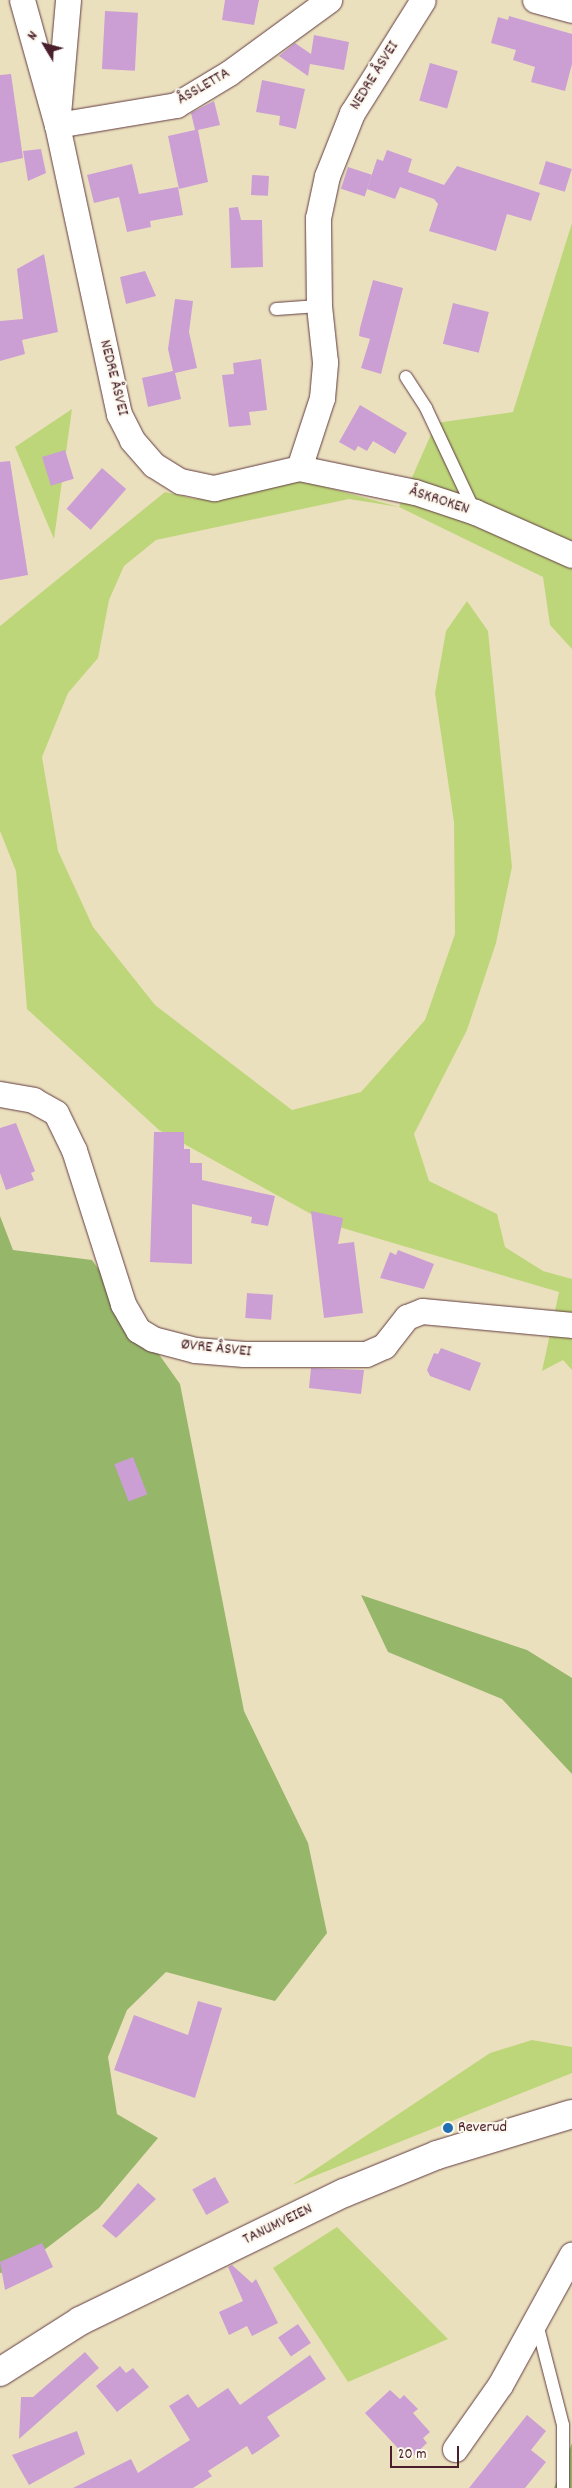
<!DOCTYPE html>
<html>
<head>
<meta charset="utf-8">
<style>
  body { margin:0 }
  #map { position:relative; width:572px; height:2488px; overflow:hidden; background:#ebe0be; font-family:Dekko,sans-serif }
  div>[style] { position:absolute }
  .green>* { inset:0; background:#bed67a }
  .forest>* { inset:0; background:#96b76a }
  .building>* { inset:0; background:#cb9fd4; transform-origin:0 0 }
  .roads { filter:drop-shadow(0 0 1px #623c41) drop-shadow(0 0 1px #623c41) }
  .service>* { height:12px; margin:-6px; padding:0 6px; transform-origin:6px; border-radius:6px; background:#fff }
  .minor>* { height:25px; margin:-12.5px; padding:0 12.5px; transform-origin:12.5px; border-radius:12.5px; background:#fff }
  .secondary>* { height:28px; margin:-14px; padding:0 14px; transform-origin:14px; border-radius:14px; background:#fff }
  .dots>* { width:14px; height:14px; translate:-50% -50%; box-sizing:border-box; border:2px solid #fbf7ec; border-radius:50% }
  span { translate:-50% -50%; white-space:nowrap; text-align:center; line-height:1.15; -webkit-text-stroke:4px #fbf7ec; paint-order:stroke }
  .street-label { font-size:16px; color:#4a1f2b }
  .poi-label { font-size:16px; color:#4a1f2b }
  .left { translate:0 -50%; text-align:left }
  .north { position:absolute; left:20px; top:20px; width:50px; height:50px; -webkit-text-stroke:4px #fbf7ec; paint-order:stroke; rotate:307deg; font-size:14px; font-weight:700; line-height:20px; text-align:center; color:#4a1f2b }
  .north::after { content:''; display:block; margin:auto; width:18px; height:22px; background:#4a1f2b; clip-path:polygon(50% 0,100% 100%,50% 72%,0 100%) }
  .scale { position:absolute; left:390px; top:2446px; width:69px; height:22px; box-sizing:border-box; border:2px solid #4a1f2b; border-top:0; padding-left:6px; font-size:15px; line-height:18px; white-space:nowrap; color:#4a1f2b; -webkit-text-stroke:4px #fbf7ec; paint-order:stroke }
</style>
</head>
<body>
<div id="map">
  <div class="green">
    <div style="clip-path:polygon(572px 223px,572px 649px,550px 625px,543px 577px,399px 507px,349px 499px,156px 540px,124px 566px,109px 600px,98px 658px,68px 693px,42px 757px,58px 851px,93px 927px,155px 1005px,292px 1110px,361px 1092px,425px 1020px,455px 934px,454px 822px,435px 693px,446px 631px,467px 601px,488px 631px,512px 867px,496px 943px,467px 1030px,414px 1134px,429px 1181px,497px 1214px,505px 1247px,543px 1271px,572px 1279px,572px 1370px,563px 1360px,542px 1371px,559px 1292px,329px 1224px,159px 1130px,27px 1009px,16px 871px,0 831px,0 626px,165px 492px,195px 499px,303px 481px,399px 507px,436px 423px,513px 412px)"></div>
    <div style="clip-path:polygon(72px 409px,54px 539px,15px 447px)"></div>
    <div style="clip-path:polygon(532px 2040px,572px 2047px,572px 2073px,292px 2185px,490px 2053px)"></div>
    <div style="clip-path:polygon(337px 2227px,448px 2339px,348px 2382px,273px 2268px)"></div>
  </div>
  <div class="forest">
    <div style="clip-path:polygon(0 1216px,13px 1250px,92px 1260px,180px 1384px,244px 1711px,308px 1843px,327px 1933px,275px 2001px,166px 1972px,127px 2010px,108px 2057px,117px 2114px,158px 2138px,99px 2208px,18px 2270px,0 2273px)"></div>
    <div style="clip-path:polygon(361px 1595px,527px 1650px,572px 1678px,572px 1774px,502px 1699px,388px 1652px)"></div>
    <div style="clip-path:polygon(572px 2443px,572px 2488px,554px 2488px)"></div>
  </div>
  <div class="building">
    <div style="clip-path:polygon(225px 0,259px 0,254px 25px,222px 20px)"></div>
    <div style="left:105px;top:11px;width:33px;height:58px;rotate:3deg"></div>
    <div style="clip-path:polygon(509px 16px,572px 34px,572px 64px,565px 91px,531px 82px,535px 67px,513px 60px,516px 50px,491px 43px,498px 17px,508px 20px)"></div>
    <div style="clip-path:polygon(314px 35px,349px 42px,344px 70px,310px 64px,308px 76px,279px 56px,295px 43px,311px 54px)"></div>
    <div style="left:430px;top:63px;width:29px;height:39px;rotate:16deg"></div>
    <div style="clip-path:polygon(11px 74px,23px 158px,0 163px,0 75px)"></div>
    <div style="clip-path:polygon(262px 80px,305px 89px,296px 129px,279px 125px,280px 116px,256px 112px)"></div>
    <div style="clip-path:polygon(214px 101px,220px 125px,198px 130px,208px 182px,179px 189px,168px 136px,195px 130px,191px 113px)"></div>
    <div style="clip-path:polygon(41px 149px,46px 173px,28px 181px,23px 151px)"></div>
    <div style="clip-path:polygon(387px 150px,412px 159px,408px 172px,444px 185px,457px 166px,540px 193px,531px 221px,507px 214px,496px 251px,429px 231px,438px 204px,434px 199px,400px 187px,395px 199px,367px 189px,377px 159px,383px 161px)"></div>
    <div style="left:546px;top:161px;width:27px;height:24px;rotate:17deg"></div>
    <div style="clip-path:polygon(132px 164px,139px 194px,178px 187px,183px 215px,150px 221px,151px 227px,127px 232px,119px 197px,94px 203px,87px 175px)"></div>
    <div style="left:348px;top:167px;width:25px;height:23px;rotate:18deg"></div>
    <div style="left:252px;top:175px;width:17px;height:20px;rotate:3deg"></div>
    <div style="clip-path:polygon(238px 207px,241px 220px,262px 220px,263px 267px,231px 268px,229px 208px)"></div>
    <div style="clip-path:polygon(44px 254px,58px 332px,22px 340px,25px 354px,0 361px,0 321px,23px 319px,17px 269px)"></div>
    <div style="clip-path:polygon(145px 271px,156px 296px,126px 304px,120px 277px)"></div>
    <div style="clip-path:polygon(373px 280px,403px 288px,381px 374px,361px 368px,370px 339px,359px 336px,360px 328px)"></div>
    <div style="clip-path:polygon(175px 299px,193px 301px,189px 332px,197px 368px,175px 373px,181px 399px,148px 407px,142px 378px,173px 371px,168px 349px)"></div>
    <div style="left:453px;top:303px;width:37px;height:42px;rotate:14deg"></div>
    <div style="clip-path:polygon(261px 359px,267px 410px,249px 412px,251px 425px,229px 427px,222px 375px,234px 374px,233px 363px)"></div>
    <div style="clip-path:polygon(360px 405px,407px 433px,395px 454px,373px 441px,367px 451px,358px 446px,355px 451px,339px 442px)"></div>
    <div style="left:65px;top:450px;width:30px;height:24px;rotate:73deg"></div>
    <div style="clip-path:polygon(10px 461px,28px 575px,0 580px,0 462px)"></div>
    <div style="left:102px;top:468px;width:32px;height:54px;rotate:41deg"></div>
    <div style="clip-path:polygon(16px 1123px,35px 1171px,31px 1173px,34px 1180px,6px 1190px,0 1173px,0 1128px)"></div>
    <div style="clip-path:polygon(154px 1132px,184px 1132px,184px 1149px,190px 1149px,190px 1163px,202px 1163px,202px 1180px,275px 1196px,268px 1226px,251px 1223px,252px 1217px,192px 1204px,192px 1264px,150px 1262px)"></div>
    <div style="clip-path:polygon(311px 1211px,343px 1218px,338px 1244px,354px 1242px,363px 1313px,324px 1318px)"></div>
    <div style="clip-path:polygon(398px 1250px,434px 1264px,424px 1289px,380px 1278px,390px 1252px,396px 1255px)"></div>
    <div style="left:247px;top:1293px;width:26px;height:25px;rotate:4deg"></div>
    <div style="clip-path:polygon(441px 1348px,481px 1363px,470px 1391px,430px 1376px,427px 1370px,434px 1353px,438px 1354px)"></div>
    <div style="clip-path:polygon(311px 1368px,364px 1370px,361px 1394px,309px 1388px)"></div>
    <div style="left:133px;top:1457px;width:40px;height:20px;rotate:69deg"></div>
    <div style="clip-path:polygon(198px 2001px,222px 2008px,195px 2098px,114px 2070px,134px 2015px,188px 2035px)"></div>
    <div style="left:215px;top:2177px;width:29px;height:26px;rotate:61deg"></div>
    <div style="clip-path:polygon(138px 2183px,156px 2199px,116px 2238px,102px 2226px)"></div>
    <div style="clip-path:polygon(42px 2243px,53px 2267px,5px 2290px,0 2262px)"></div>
    <div style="clip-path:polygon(232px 2265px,252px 2283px,256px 2279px,278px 2323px,252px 2336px,247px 2326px,229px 2335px,219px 2312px,243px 2301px,228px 2267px)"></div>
    <div style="left:298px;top:2324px;width:23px;height:24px;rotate:56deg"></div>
    <div style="clip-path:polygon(85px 2352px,99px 2368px,19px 2439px,21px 2397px,33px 2397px)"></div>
    <div style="clip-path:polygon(310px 2355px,326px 2379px,267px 2417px,280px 2436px,252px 2455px,247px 2446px,208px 2471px,212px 2476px,193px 2488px,73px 2488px,131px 2459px,138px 2473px,190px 2440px,169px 2406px,188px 2394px,198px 2408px,228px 2388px,240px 2405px)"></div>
    <div style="clip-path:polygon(120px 2366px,126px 2373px,133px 2368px,149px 2387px,117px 2412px,96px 2386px)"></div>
    <div style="clip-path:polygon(390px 2390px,400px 2399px,404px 2395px,418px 2409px,413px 2413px,430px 2432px,423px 2438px,427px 2443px,409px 2460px,365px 2413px)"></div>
    <div style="clip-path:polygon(527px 2415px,546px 2431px,531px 2450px,546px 2462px,525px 2488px,469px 2488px)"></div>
    <div style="clip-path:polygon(77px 2431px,85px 2454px,29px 2485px,12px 2455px)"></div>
  </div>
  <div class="roads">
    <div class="service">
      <div style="left:276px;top:309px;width:43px;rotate:-4deg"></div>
      <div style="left:406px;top:377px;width:37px;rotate:57deg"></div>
      <div style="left:426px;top:408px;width:115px;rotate:64.8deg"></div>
      <div style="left:536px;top:2320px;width:108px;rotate:75.6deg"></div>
      <div style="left:563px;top:2425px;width:63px;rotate:90deg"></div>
    </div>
    <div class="minor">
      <div style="left:22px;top:0;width:130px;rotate:74.4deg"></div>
      <div style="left:57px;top:125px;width:296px;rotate:77.9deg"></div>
      <div style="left:119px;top:414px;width:29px;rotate:63deg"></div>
      <div style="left:132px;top:440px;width:33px;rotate:49deg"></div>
      <div style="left:154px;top:465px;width:31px;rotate:32deg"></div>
      <div style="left:180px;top:481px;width:35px;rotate:12deg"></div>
      <div style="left:214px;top:488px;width:87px;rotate:-13.2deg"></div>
      <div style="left:299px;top:468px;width:74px;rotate:-71.8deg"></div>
      <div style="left:322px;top:398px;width:36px;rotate:-85deg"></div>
      <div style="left:325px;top:362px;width:56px;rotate:-96.1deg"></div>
      <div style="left:319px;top:306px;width:88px;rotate:-90.7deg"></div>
      <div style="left:318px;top:218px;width:43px;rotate:-77.9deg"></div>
      <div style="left:327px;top:176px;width:68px;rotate:-68.4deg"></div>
      <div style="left:352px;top:113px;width:133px;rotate:-57.9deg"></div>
      <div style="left:68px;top:0;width:125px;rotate:95deg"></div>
      <div style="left:57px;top:125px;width:121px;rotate:-9.5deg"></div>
      <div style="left:176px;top:105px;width:62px;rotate:-31.1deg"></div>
      <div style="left:229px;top:73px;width:124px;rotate:-36.1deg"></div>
      <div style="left:535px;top:0;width:38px;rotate:15deg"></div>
      <div style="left:299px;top:468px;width:118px;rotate:11.7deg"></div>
      <div style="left:415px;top:492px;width:63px;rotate:18.4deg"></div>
      <div style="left:475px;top:512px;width:106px;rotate:23.9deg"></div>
      <div style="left:0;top:1094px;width:34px;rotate:10deg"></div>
      <div style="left:33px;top:1100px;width:26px;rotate:29deg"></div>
      <div style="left:56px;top:1113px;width:41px;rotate:64.1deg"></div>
      <div style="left:74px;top:1150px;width:162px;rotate:72.3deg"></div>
      <div style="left:123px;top:1304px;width:30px;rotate:60deg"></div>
      <div style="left:138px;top:1330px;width:17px;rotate:31deg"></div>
      <div style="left:153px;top:1339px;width:43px;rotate:14.7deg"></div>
      <div style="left:195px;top:1350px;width:49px;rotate:4.7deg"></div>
      <div style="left:244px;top:1354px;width:122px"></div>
      <div style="left:366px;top:1354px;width:20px;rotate:-24deg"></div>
      <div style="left:384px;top:1346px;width:37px;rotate:-52deg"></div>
      <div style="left:407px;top:1317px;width:16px;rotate:-22deg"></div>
      <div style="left:422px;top:1311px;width:151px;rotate:5.3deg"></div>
      <div style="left:455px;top:2449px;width:78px;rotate:-54.9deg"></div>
      <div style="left:500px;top:2385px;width:149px;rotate:-61.2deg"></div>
    </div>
    <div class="secondary">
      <div style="left:0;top:2372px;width:95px;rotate:-32.5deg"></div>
      <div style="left:80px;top:2321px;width:293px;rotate:-25.9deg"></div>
      <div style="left:344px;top:2193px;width:100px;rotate:-22.2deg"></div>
      <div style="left:437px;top:2155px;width:141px;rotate:-16.9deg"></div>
    </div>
  </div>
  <div class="dots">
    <div style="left:448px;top:2128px;background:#1f6fb2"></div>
  </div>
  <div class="street-label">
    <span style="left:375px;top:76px;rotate:-58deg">NEDRE ÅSVEI</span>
    <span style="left:204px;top:87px;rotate:-30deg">ÅSSLETTA</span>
    <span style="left:113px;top:378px;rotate:76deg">NEDRE ÅSVEI</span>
    <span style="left:439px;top:501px;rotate:18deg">ÅSKROKEN</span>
    <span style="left:216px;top:1349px;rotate:6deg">ØVRE ÅSVEI</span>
    <span style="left:278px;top:2225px;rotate:-26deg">TANUMVEIEN</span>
  </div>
  <div class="poi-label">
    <span class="left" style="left:458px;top:2128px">Reverud</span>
  </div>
  <div class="north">N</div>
  <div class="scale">20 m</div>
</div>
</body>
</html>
